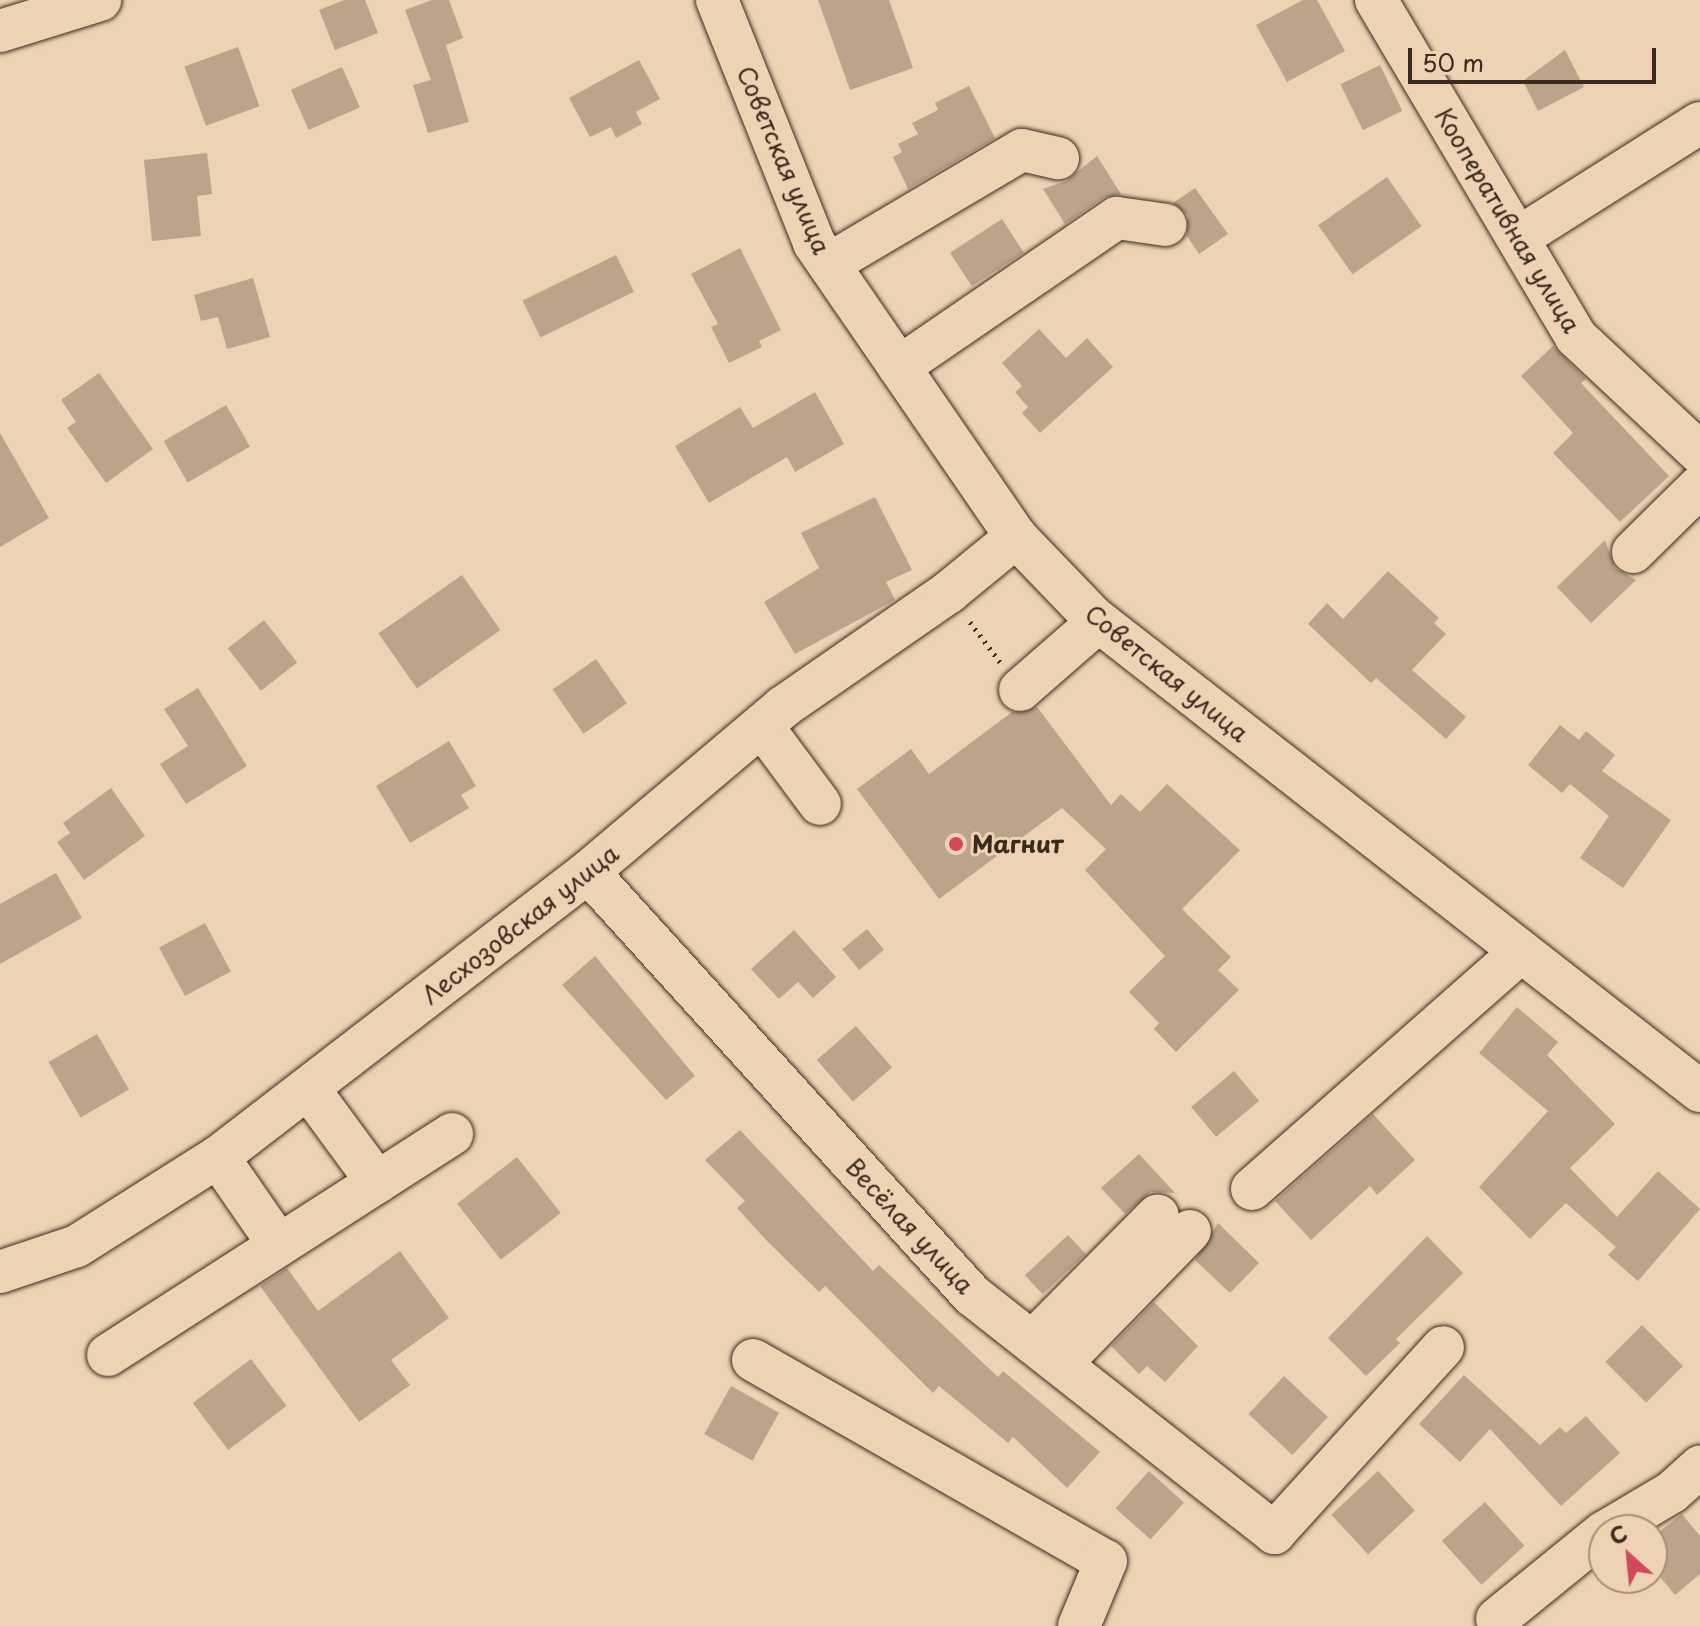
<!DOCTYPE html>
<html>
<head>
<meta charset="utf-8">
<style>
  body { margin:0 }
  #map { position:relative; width:1700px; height:1626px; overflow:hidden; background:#edd3b4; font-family:"Playpen Sans",sans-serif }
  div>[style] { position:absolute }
  .building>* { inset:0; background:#bba48a; transform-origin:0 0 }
  .path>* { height:5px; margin-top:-2.5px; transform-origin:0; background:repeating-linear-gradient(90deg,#3b2a1e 0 2px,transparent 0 8px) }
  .roads { filter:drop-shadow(0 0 2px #3b2a1e) drop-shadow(0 0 2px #3b2a1e) }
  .minor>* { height:42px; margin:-21px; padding:0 21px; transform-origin:21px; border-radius:21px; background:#edd3b4 }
  .dots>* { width:22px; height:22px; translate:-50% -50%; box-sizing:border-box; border:4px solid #edd3b4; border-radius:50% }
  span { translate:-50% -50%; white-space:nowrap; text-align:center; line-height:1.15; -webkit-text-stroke:6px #edd3b4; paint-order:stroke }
  .street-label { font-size:24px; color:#3b2a1e }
  .poi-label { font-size:24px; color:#3b2a1e; font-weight:700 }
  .left { translate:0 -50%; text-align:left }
  .north { position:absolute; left:1588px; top:1514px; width:80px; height:80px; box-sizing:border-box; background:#edd3b4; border:2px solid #a68f78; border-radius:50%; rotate:333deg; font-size:22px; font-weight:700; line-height:32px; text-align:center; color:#3b2a1e }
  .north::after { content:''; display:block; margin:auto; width:28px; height:36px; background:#d1495b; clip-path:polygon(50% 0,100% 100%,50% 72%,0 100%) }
  .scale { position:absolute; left:1408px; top:48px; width:248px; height:36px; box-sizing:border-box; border:4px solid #3b2a1e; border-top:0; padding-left:10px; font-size:24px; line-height:28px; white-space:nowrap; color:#3b2a1e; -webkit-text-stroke:6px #edd3b4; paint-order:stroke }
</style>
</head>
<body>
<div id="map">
  <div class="building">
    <div style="clip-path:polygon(344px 0,365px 0,378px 33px,335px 50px,319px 10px)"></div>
    <div style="clip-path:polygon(432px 0,449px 0,463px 38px,446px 45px,469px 122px,428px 133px,413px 85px,431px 80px,405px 10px)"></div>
    <div style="clip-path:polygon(818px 0,889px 0,913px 68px,850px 90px)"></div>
    <div style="clip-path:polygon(1303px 0,1317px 0,1345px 51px,1287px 82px,1256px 25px)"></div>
    <div style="left:238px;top:47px;width:63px;height:57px;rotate:70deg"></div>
    <div style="clip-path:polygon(1565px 50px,1584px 87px,1538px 111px,1523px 81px)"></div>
    <div style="clip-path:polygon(639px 60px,660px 99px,636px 112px,642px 124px,616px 138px,611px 127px,590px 137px,569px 98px)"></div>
    <div style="left:1380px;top:65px;width:51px;height:44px;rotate:64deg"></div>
    <div style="left:342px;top:67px;width:44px;height:56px;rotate:66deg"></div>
    <div style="clip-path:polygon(969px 86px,995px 138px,908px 189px,893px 157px,902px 152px,898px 144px,918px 134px,912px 123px,938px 110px,935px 103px)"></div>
    <div style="clip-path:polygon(207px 153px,212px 194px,197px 196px,201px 236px,152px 241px,144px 160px)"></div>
    <div style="clip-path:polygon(1097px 156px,1121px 194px,1103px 198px,1065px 224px,1043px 189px,1066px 181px)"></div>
    <div style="left:1387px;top:177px;width:60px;height:84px;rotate:55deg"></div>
    <div style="clip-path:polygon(1195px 188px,1228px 234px,1199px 254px,1187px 236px,1188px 215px,1173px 203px)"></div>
    <div style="left:1002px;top:219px;width:40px;height:62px;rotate:57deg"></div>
    <div style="clip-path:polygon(740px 248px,781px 330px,759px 341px,762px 347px,729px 363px,711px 327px,718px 324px,691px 274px)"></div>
    <div style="left:616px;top:255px;width:41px;height:104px;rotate:64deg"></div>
    <div style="clip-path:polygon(253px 278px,270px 337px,227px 349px,218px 317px,201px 321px,194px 295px)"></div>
    <div style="clip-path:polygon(1039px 329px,1066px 358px,1087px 338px,1113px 367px,1040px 433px,1022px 413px,1028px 407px,1015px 392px,1022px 386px,1002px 363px)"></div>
    <div style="clip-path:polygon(1553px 346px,1586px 379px,1581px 383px,1669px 476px,1620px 522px,1553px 453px,1573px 433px,1521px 376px)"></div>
    <div style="clip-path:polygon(99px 373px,153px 449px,106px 483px,67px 428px,76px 422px,61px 400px)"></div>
    <div style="clip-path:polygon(815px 392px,844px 444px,795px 472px,787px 457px,709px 503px,675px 446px,740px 407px,753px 428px)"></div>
    <div style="left:226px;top:405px;width:48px;height:72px;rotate:60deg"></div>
    <div style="clip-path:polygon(0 433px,49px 518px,0 547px)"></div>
    <div style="clip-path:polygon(875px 497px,912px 570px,886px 582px,895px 600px,795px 654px,764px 602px,819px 568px,801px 533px)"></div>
    <div style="clip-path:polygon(1605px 540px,1615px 568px,1636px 580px,1591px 623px,1557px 587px)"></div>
    <div style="clip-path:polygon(1388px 571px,1439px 618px,1434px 623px,1446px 634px,1412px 670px,1466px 717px,1446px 739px,1376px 678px,1371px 683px,1308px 624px,1327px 603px,1343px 619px)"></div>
    <div style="left:462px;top:575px;width:67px;height:102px;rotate:55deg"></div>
    <div style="left:264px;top:620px;width:54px;height:46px;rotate:52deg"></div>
    <div style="left:596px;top:659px;width:54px;height:53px;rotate:55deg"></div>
    <div style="clip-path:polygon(198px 688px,247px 766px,186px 804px,160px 764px,188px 746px,164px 709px)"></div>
    <div style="clip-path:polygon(1037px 707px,1111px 805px,1121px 794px,1140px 812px,1167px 784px,1240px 850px,1182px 909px,1231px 957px,1218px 970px,1239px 990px,1176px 1052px,1154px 1029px,1159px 1023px,1129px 992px,1165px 956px,1085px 870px,1106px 849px,1062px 808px,939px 899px,857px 789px,911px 749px,929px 774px,1012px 712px)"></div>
    <div style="clip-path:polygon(1560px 725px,1579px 740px,1586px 731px,1615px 755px,1602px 771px,1671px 820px,1623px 888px,1580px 858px,1609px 816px,1570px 784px,1562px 793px,1528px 765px)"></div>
    <div style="clip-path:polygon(449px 741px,476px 786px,461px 795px,469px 808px,410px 843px,376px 786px)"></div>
    <div style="clip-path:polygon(111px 788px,145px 836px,84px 880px,57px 842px,70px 833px,63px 823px)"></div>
    <div style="clip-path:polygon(56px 873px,82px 918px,0 964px,0 904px)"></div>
    <div style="left:205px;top:923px;width:55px;height:52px;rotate:62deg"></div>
    <div style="left:867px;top:929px;width:27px;height:32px;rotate:51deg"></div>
    <div style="clip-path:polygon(794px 930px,836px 977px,813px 998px,798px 982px,779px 999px,751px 969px)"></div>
    <div style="clip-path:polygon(595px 956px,695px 1076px,666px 1100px,562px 985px)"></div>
    <div style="clip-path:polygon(1517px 1007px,1558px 1042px,1547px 1055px,1615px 1124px,1570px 1168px,1617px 1217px,1658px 1171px,1700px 1209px,1638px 1281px,1608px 1255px,1616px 1247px,1566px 1203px,1530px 1239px,1479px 1187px,1548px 1111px,1479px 1053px)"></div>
    <div style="left:856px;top:1026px;width:55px;height:52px;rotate:49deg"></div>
    <div style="left:97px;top:1034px;width:64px;height:56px;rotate:60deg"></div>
    <div style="left:1234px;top:1071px;width:39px;height:56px;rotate:50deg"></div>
    <div style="clip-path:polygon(1373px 1114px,1415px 1160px,1377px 1195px,1370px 1186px,1311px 1240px,1275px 1201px)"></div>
    <div style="clip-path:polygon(740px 1130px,873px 1271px,879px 1265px,998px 1377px,1003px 1371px,1100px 1452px,1067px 1488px,1013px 1437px,1008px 1443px,939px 1386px,933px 1393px,825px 1286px,819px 1292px,767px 1241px,737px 1208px,745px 1201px,705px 1160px)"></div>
    <div style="clip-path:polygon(1139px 1154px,1175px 1193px,1151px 1192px,1125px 1214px,1101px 1188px)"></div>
    <div style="left:517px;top:1157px;width:71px;height:76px;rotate:52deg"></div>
    <div style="clip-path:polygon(1218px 1223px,1259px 1263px,1230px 1293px,1195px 1260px)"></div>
    <div style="left:1068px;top:1235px;width:26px;height:59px;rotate:47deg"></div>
    <div style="clip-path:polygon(1427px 1236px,1463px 1273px,1396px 1339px,1400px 1343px,1366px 1376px,1328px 1338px)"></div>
    <div style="clip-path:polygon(400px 1251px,449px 1318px,391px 1360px,410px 1385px,359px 1422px,260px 1286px,287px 1268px,318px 1311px)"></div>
    <div style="clip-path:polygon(1154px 1302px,1198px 1346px,1165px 1382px,1147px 1366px,1139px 1374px,1111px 1346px)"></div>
    <div style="left:1642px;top:1325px;width:58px;height:52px;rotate:45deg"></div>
    <div style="left:251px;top:1359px;width:59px;height:73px;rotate:53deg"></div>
    <div style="clip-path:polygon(1464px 1375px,1540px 1445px,1560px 1427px,1566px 1433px,1586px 1416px,1620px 1453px,1561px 1506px,1490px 1429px,1460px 1462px,1419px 1424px)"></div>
    <div style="left:1284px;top:1376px;width:60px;height:52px;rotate:43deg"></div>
    <div style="left:731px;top:1386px;width:55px;height:55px;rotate:29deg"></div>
    <div style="left:1149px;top:1471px;width:47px;height:50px;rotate:42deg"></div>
    <div style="left:1378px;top:1471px;width:54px;height:64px;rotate:47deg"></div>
    <div style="left:1485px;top:1502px;width:59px;height:58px;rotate:48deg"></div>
    <div style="clip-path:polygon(1682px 1514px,1700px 1536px,1700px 1574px,1675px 1595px,1652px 1567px,1652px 1537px)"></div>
  </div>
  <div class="path">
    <div style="left:970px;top:622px;width:50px;rotate:53.1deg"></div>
  </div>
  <div class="roads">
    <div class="minor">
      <div style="left:717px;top:0;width:262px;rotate:68.2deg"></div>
      <div style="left:814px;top:243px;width:357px;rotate:55.5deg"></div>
      <div style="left:1016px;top:537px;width:111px;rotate:46.1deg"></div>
      <div style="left:1093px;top:617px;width:770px;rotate:37.99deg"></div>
      <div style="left:1376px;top:0;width:392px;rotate:59.3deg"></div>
      <div style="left:1576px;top:337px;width:170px;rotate:43.1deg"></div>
      <div style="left:0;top:31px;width:105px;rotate:-17.2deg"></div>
      <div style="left:1518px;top:238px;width:215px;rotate:-32.3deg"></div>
      <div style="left:829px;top:264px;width:224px;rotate:-30.6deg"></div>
      <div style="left:1022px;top:150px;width:37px;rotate:13deg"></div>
      <div style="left:899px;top:367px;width:264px;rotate:-34.4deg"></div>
      <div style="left:1117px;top:218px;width:49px;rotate:8.1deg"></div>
      <div style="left:1633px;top:552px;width:94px;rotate:-44.6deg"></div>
      <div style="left:1020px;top:690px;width:103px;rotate:-41.1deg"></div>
      <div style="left:762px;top:726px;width:97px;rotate:53.4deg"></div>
      <div style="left:588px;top:872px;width:571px;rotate:47.77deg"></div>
      <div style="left:972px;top:1295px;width:385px;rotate:38.2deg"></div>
      <div style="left:1274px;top:1533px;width:251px;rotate:-47.7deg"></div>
      <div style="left:308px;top:1088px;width:117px;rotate:53.7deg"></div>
      <div style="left:218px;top:1157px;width:107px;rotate:55.3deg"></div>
      <div style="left:1252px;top:1189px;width:359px;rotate:-41.4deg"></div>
      <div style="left:0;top:1272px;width:81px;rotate:-18.7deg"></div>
      <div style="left:77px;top:1246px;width:167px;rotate:-32.3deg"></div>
      <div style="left:218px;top:1157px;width:467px;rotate:-37.6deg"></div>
      <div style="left:588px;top:872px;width:255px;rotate:-40.2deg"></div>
      <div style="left:783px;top:707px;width:202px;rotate:-34.7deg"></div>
      <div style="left:949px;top:592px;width:87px;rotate:-39.4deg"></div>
      <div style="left:1033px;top:1341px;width:177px;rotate:-45.2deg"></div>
      <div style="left:108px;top:1355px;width:409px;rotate:-32.7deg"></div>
      <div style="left:753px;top:1360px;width:406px;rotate:29.7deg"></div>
      <div style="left:1106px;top:1561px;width:70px;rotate:112.6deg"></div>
      <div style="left:1062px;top:1362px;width:183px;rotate:-45.7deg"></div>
      <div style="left:1608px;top:1530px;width:74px;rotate:-30.7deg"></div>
      <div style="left:1672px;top:1492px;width:38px;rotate:-42deg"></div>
      <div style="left:1497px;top:1619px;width:138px;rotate:-39.1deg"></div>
    </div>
  </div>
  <div class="dots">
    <div style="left:956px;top:844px;background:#d1495b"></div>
  </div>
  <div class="street-label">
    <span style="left:784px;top:160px;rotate:67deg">Советская улица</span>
    <span style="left:1508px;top:220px;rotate:59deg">Кооперативная улица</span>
    <span style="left:1167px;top:673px;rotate:39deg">Советская улица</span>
    <span style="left:520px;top:924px;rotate:-38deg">Лесхозовская улица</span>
    <span style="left:910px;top:1226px;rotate:47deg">Весёлая улица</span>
  </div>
  <div class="poi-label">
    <span class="left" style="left:972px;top:844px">Магнит</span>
  </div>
  <div class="north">С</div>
  <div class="scale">50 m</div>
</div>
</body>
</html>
